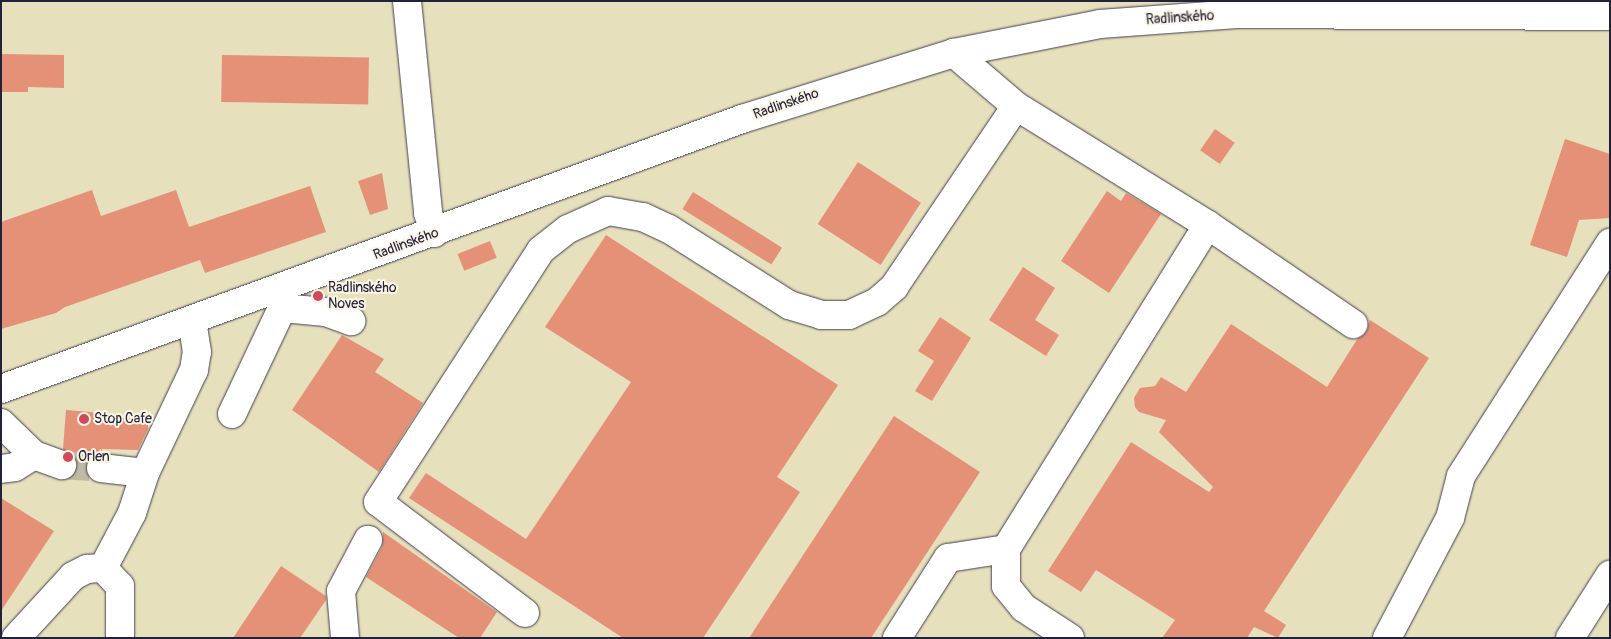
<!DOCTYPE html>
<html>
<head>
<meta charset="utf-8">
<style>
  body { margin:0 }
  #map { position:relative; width:1611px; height:639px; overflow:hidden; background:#e7e0bc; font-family:Pangolin,sans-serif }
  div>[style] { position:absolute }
  .building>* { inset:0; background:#e59177; transform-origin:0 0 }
  .minor-tunnel>* { height:28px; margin-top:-14px; transform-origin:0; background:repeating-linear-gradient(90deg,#c0baa2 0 28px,transparent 0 42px) }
  .roads { filter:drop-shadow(0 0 1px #403e4e) drop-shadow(0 0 1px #403e4e) }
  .minor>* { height:28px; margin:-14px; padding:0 14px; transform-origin:14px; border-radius:14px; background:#fff }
  .major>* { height:28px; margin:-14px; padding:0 14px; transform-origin:14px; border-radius:14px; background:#fff }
  .dots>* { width:14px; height:14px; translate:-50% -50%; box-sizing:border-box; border:2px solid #fcf5e5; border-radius:50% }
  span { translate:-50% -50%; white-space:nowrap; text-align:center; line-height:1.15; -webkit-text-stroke:4px #fcf5e5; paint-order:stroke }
  .street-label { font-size:14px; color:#22223b }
  .poi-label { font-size:14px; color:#22223b }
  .left { translate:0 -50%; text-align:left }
  .frame { position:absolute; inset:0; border:2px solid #22223b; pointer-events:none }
</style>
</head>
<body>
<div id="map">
  <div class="building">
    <div style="clip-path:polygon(1px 54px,64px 55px,64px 88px,28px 87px,28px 92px,1px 92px)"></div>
    <div style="left:222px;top:55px;width:147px;height:47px;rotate:1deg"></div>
    <div style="left:1215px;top:129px;width:24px;height:26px;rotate:35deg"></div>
    <div style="clip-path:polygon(1565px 139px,1610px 154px,1610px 218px,1579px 220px,1567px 257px,1530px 245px)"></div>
    <div style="left:858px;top:162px;width:75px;height:74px;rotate:33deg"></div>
    <div style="clip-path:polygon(382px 173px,388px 209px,370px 215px,358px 181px)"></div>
    <div style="clip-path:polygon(310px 186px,326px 232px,205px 273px,200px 260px,65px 307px,56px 313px,1px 329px,1px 222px,92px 190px,101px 216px,176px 190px,189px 227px)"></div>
    <div style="clip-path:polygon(1107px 191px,1121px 201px,1126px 193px,1161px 214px,1109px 293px,1061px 261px)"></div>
    <div style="left:693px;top:192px;width:105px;height:20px;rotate:32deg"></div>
    <div style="clip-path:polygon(606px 235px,838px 385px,777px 477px,800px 492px,703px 638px,623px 638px,409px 498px,426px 473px,526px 539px,631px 382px,545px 327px)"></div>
    <div style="left:490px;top:241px;width:18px;height:35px;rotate:68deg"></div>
    <div style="clip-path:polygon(1023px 267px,1055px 288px,1035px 320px,1059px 335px,1046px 356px,989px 320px)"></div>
    <div style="clip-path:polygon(940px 317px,971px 338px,932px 401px,915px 391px,934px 361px,918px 351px)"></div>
    <div style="clip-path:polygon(1370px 320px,1429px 358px,1264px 611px,1286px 625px,1278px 638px,1254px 627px,1247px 638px,1162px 638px,1175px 620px,1096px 570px,1081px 592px,1048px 571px,1131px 442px,1209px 492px,1213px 487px,1159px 432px,1166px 420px,1139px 412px,1135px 407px,1134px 398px,1140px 388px,1155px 386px,1161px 377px,1186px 392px,1231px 324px,1327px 387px,1358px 338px,1366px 332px)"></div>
    <div style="clip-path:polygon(342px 335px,384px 359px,375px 372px,423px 403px,379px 472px,292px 410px)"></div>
    <div style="clip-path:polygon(66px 410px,103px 413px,103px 417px,149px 419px,148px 429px,138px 450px,102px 449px,101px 453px,88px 459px,88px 476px,74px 475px,77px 462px,74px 455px,63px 449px)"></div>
    <div style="clip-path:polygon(894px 416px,980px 472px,871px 638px,749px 638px)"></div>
    <div style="clip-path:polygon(1px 498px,54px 531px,1px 611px)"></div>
    <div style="clip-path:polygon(383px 532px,497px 612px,480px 638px,459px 638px,366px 577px,382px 547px)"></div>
    <div style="clip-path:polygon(281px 566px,326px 596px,326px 600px,300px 638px,233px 638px)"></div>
  </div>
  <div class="minor-tunnel">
    <div style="left:62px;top:465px;width:39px;rotate:4deg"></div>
  </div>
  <div class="roads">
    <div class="minor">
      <div style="left:407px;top:1px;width:213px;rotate:84.3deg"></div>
      <div style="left:428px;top:213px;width:21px;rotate:73deg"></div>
      <div style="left:1208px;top:225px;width:176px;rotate:34.3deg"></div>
      <div style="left:282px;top:308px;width:44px;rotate:5.2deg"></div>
      <div style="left:326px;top:312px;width:27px;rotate:20deg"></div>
      <div style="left:232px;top:414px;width:117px;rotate:-64.7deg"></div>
      <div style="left:282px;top:308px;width:18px;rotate:-103deg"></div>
      <div style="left:1px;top:423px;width:46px;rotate:44.1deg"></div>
      <div style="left:34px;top:455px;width:30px;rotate:20deg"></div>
      <div style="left:101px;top:468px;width:44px;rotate:6.5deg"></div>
      <div style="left:1px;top:469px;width:14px;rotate:-8deg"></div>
      <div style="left:15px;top:467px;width:22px;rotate:-32deg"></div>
      <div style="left:1006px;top:549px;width:37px;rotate:90deg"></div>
      <div style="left:1006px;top:586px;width:28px;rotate:51deg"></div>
      <div style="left:1024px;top:608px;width:55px;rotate:33.1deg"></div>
      <div style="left:103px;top:568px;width:25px;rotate:47deg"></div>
      <div style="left:120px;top:586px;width:52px;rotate:90deg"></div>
      <div style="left:525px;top:613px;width:184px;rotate:-142.9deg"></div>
      <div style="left:378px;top:502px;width:300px;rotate:-57.1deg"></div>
      <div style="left:541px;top:250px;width:34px;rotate:-38deg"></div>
      <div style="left:568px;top:229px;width:44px;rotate:-24.2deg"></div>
      <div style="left:608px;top:211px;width:36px;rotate:10deg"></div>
      <div style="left:643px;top:217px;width:29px;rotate:25deg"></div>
      <div style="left:669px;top:229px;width:142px;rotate:32.3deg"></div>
      <div style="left:789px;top:305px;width:34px;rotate:17deg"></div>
      <div style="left:821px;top:315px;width:28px"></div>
      <div style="left:849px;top:315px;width:31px;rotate:-25deg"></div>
      <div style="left:877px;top:302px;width:23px;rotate:-41deg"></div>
      <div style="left:894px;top:287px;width:218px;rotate:-56deg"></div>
      <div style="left:1016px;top:106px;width:82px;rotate:-139.5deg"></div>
      <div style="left:16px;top:638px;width:84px;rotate:-47.4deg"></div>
      <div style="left:73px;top:576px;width:16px;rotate:-27deg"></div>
      <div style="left:87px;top:569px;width:16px;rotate:-4deg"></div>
      <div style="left:103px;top:568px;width:62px;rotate:-62.2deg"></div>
      <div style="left:132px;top:513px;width:42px;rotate:-72deg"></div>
      <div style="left:145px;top:473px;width:114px;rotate:-64.6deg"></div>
      <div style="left:194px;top:370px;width:18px;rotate:-81deg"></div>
      <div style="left:197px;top:352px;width:31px;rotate:-99deg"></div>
      <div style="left:345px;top:638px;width:47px;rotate:-94.9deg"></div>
      <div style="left:341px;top:591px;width:58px;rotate:-62.1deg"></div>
      <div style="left:897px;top:638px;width:95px;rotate:-57.5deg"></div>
      <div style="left:948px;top:558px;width:59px;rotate:-8.8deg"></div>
      <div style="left:1006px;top:549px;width:382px;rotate:-58.1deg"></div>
      <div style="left:1208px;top:225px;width:226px;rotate:-148.2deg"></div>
      <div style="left:1387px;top:638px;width:136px;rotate:-62.3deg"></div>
      <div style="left:1450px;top:518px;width:43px;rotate:-75.3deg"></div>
      <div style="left:1461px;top:476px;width:277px;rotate:-57.4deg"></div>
      <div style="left:1570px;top:638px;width:75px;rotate:-57.6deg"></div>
    </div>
    <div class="major">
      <div style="left:1px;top:389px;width:789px;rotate:-20.02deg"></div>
      <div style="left:742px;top:119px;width:222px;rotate:-17.3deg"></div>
      <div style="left:954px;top:53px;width:149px;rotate:-11.2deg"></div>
      <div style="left:1100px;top:24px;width:137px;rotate:-4.2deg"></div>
      <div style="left:1237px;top:14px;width:373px;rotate:0.3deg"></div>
    </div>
  </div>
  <div class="dots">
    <div style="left:318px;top:296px;background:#d1495b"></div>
    <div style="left:84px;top:419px;background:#d1495b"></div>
    <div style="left:68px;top:457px;background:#d1495b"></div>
  </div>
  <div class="street-label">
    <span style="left:1180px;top:18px;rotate:-4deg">Radlinského</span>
    <span style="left:786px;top:104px;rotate:-19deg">Radlinského</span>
    <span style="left:406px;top:244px;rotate:-20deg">Radlinského</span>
  </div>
  <div class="poi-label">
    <span class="left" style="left:328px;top:296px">Radlinského<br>Noves</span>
    <span class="left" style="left:94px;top:419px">Stop Cafe</span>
    <span class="left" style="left:78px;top:457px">Orlen</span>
  </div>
  <div class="frame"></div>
</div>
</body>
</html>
